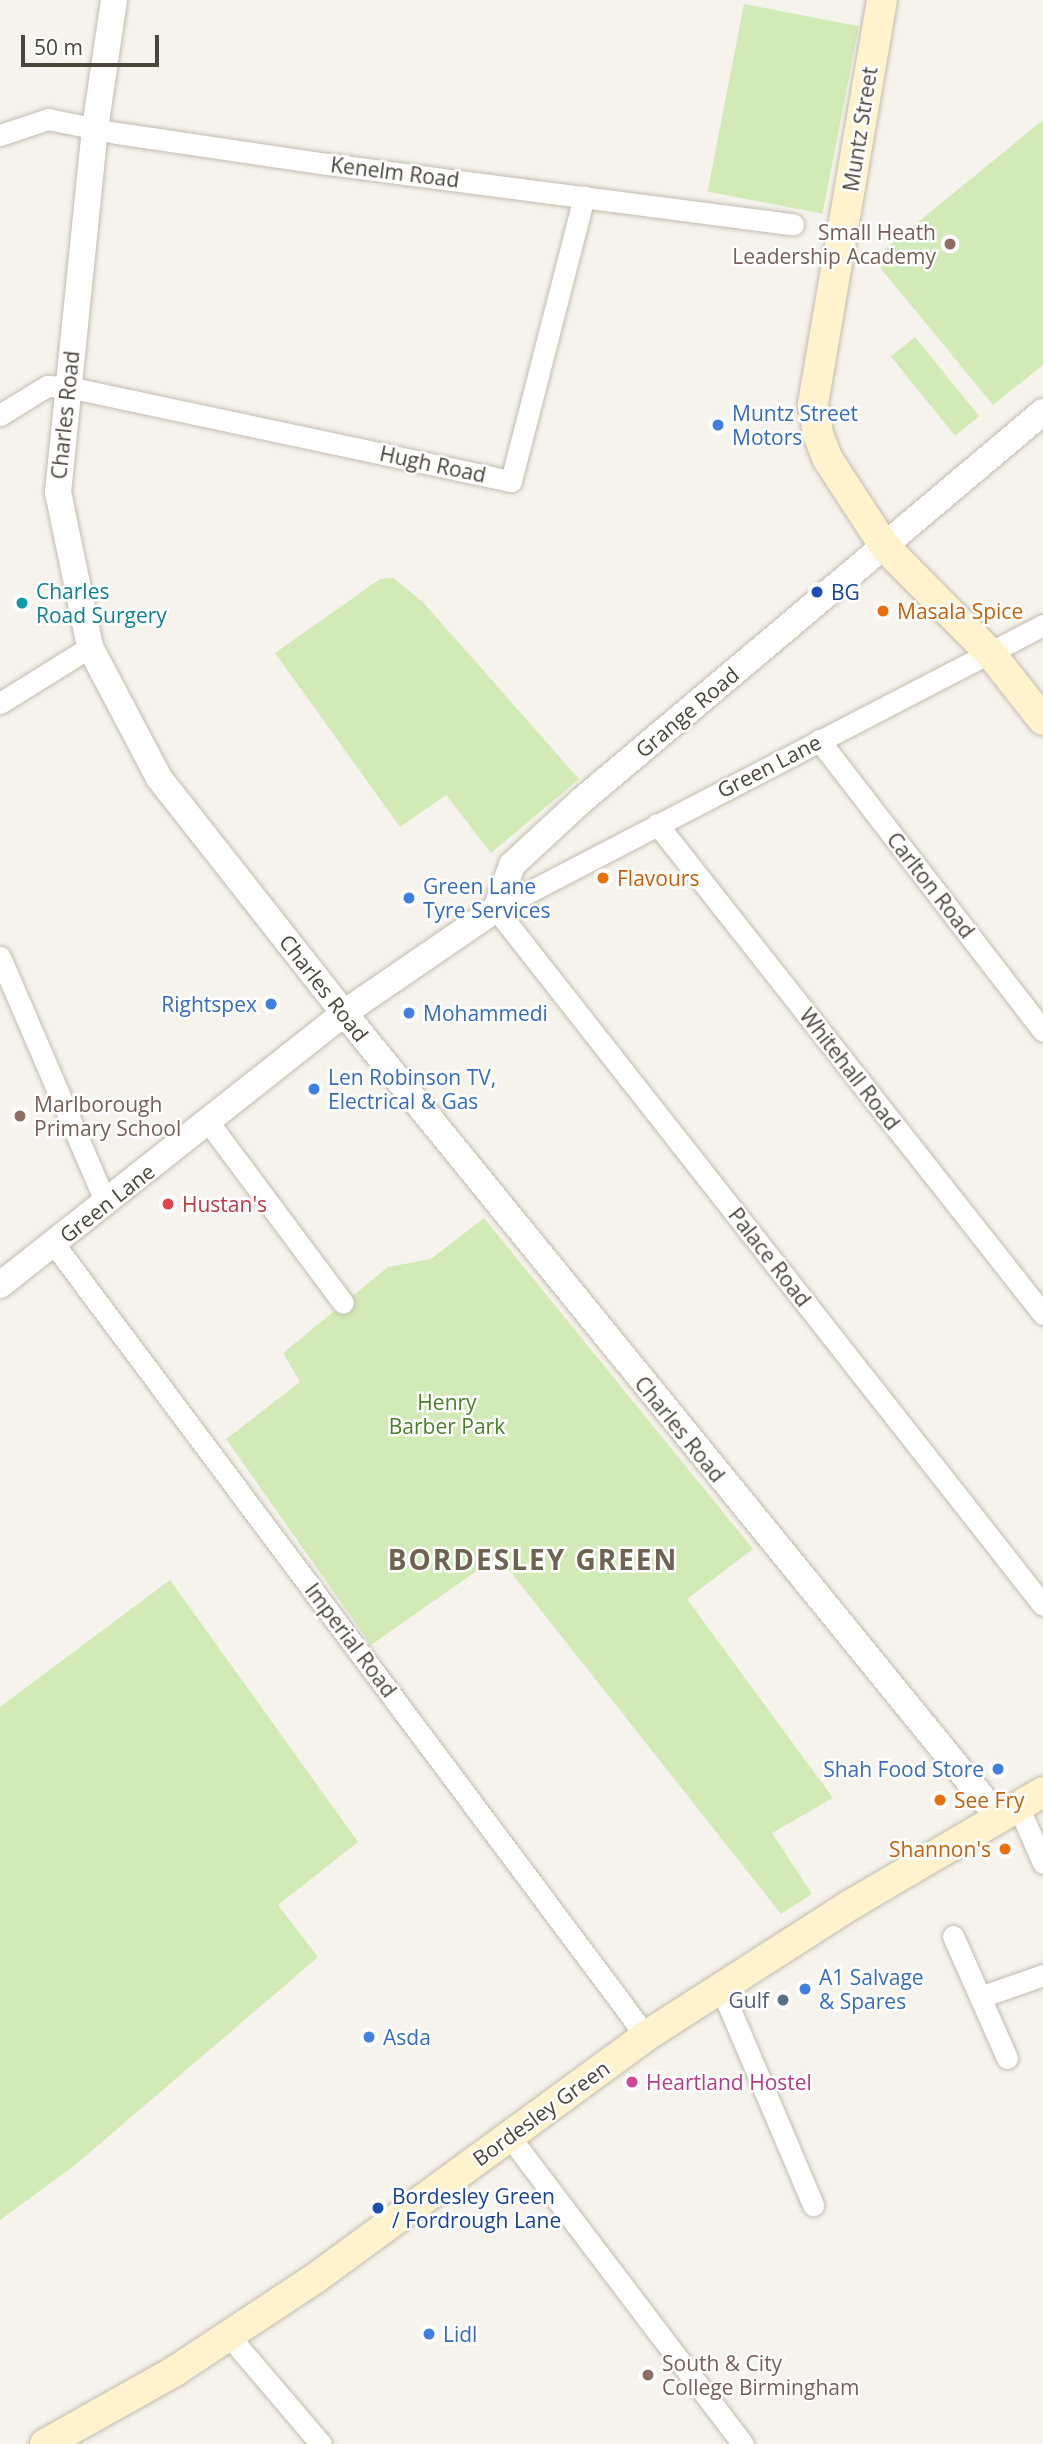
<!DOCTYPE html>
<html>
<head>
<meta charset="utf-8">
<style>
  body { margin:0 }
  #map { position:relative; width:1043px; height:2444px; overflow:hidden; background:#f6f3ec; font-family:"Open Sans",sans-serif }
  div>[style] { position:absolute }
  .green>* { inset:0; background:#d2eab5; transform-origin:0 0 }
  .roads { filter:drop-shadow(0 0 2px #c2bbae) drop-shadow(0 0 2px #c2bbae) }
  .minor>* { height:21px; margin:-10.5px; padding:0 10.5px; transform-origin:10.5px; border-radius:10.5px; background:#fff }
  .tertiary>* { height:26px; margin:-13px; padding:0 13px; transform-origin:13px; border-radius:13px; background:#fff }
  .secondary>* { height:30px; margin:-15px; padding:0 15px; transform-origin:15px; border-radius:15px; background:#fff3cd }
  .dots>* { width:19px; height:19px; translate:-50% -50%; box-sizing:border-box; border:4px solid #fff; border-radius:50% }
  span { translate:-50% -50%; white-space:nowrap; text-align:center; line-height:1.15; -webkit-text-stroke:5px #fff; paint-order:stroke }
  .street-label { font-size:21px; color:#4b4439 }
  .education-label { font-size:21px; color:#785e54 }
  .right { translate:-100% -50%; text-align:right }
  .left { translate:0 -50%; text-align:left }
  .shop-label { font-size:21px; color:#366cbe }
  .culture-label { font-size:21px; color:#0d838f }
  .transit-label { font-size:21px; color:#164399 }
  .food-label { font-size:21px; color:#c56008 }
  .health-label { font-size:21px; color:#be3a42 }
  .park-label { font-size:21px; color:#4a7f2a }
  .service-label { font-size:21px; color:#4e5e75 }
  .hotel-label { font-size:21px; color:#b23c85 }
  .district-label { font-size:28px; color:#6e6250; font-weight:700; letter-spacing:2px }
  .scale { position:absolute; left:21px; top:35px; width:138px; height:32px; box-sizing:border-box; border:4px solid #4b4439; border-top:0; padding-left:9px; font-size:21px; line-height:24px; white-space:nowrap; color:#4b4439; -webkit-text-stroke:5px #fff; paint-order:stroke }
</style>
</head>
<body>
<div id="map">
  <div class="green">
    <div style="left:744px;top:4px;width:117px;height:191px;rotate:11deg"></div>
    <div style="clip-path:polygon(1043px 120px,1043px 365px,993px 405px,873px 259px)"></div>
    <div style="left:915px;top:337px;width:102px;height:31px;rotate:51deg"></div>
    <div style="clip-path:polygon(393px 578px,422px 601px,579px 779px,491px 853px,446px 795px,400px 827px,275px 653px,380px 579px)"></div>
    <div style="clip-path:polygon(484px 1218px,753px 1549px,687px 1599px,833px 1798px,772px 1833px,812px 1894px,781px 1914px,498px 1556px,371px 1645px,226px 1439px,300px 1382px,283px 1353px,388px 1267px,431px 1259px)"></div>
    <div style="clip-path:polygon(170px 1580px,358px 1842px,278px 1905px,318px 1957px,75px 2165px,0 2220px,0 1707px)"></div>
  </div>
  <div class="roads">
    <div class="minor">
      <div style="left:0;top:135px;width:51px;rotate:-18.4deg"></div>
      <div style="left:48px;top:119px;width:70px;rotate:11.5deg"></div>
      <div style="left:117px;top:133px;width:213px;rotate:8.4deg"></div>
      <div style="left:328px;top:164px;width:469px;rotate:7.4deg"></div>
      <div style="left:0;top:415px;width:55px;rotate:-31.7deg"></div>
      <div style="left:47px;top:386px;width:21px;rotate:3deg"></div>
      <div style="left:68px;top:387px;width:453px;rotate:12deg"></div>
      <div style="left:511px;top:481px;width:294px;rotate:-75.6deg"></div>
      <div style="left:1043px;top:625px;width:616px;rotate:152.56deg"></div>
      <div style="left:496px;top:909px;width:885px;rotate:51.84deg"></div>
      <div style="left:0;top:703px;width:106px;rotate:-31.9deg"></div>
      <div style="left:819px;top:740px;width:367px;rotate:52.4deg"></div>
      <div style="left:657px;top:824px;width:624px;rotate:51.77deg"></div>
      <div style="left:0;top:957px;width:268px;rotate:66.7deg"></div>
      <div style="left:209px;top:1123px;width:224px;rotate:53.3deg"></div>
      <div style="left:54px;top:1244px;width:989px;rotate:53.22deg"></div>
      <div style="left:1018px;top:1806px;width:62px;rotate:66.3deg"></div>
      <div style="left:953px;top:1936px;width:67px;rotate:66.1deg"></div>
      <div style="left:721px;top:1988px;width:236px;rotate:67deg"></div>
      <div style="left:1007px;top:2058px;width:67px;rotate:-113.9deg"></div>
      <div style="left:980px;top:1997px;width:67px;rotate:-19.2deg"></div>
      <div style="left:509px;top:2136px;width:387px;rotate:52.8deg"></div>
      <div style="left:229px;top:2336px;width:142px;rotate:49.6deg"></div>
    </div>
    <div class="tertiary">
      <div style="left:114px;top:0;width:129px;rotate:98.4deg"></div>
      <div style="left:95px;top:128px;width:366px;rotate:95.8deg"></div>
      <div style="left:58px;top:492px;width:158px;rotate:78.3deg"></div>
      <div style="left:90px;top:647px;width:148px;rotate:62.2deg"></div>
      <div style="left:159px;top:778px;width:299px;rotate:51.8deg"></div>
      <div style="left:344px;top:1013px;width:1036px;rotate:50.87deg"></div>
      <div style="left:0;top:1285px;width:439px;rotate:-38.3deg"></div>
      <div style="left:344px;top:1013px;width:184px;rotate:-34.4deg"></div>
      <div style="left:496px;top:909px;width:47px;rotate:-70deg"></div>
      <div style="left:512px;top:865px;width:94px;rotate:-42.8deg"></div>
      <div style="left:581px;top:801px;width:604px;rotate:-40.1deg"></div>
    </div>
    <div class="secondary">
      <div style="left:882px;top:0;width:411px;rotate:99.7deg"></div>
      <div style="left:813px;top:405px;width:29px;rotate:80deg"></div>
      <div style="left:818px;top:434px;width:26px;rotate:69deg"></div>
      <div style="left:827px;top:458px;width:106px;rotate:56.9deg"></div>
      <div style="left:885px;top:547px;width:151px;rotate:45.3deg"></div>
      <div style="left:991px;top:654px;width:84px;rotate:51.8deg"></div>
      <div style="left:45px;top:2444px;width:149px;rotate:-29.3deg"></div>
      <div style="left:175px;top:2371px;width:170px;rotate:-33.5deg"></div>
      <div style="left:317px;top:2277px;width:408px;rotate:-36.2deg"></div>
      <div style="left:646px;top:2036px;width:245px;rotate:-32.7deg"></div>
      <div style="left:852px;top:1904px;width:221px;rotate:-30.4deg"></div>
    </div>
  </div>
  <div class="dots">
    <div style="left:950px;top:244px;background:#8d6e63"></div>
    <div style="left:718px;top:425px;background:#3f7fe0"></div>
    <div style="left:817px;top:592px;background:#1a4fb4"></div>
    <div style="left:22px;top:603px;background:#0f9aa8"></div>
    <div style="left:883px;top:611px;background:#e8710a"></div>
    <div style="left:603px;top:878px;background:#e8710a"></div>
    <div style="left:409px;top:898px;background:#3f7fe0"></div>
    <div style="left:271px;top:1004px;background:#3f7fe0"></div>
    <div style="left:409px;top:1013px;background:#3f7fe0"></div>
    <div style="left:314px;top:1089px;background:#3f7fe0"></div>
    <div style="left:20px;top:1116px;background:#8d6e63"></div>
    <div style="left:168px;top:1204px;background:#e0444e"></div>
    <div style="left:998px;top:1769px;background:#3f7fe0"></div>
    <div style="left:940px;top:1800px;background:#e8710a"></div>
    <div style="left:1005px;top:1849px;background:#e8710a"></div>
    <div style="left:805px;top:1989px;background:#3f7fe0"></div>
    <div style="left:783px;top:2000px;background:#5c6f8a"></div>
    <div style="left:369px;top:2037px;background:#3f7fe0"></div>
    <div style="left:632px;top:2082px;background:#d1479c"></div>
    <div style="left:378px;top:2208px;background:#1a4fb4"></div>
    <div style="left:429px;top:2334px;background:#3f7fe0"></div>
    <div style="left:648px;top:2375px;background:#8d6e63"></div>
  </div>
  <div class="street-label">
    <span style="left:860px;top:129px;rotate:-81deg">Muntz Street</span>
    <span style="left:395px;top:172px;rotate:7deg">Kenelm Road</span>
    <span style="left:65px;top:415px;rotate:-84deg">Charles Road</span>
    <span style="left:433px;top:464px;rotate:12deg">Hugh Road</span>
    <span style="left:687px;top:712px;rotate:-40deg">Grange Road</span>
    <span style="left:769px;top:766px;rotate:-27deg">Green Lane</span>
    <span style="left:931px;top:885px;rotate:52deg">Carlton Road</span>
    <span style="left:324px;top:988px;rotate:52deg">Charles Road</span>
    <span style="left:850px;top:1069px;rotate:52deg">Whitehall Road</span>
    <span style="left:107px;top:1203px;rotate:-38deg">Green Lane</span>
    <span style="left:770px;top:1257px;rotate:52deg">Palace Road</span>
    <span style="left:680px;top:1429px;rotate:51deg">Charles Road</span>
    <span style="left:351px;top:1640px;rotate:53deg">Imperial Road</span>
    <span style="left:541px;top:2113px;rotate:-36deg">Bordesley Green</span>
  </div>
  <div class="education-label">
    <span class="right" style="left:936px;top:244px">Small Heath<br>Leadership Academy</span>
    <span class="left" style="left:34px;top:1116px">Marlborough<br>Primary School</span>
    <span class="left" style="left:662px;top:2375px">South &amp; City<br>College Birmingham</span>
  </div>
  <div class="shop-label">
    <span class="left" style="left:732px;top:425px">Muntz Street<br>Motors</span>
    <span class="left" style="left:423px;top:898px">Green Lane<br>Tyre Services</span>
    <span class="right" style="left:257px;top:1004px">Rightspex</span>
    <span class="left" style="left:423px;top:1013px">Mohammedi</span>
    <span class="left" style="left:328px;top:1089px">Len Robinson TV,<br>Electrical &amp; Gas</span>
    <span class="right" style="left:984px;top:1769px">Shah Food Store</span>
    <span class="left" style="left:819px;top:1989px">A1 Salvage<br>&amp; Spares</span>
    <span class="left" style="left:383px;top:2037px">Asda</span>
    <span class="left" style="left:443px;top:2334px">Lidl</span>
  </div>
  <div class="culture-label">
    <span class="left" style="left:36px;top:603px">Charles<br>Road Surgery</span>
  </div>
  <div class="transit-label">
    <span class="left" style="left:831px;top:592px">BG</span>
    <span class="left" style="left:392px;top:2208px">Bordesley Green<br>/ Fordrough Lane</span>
  </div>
  <div class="food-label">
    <span class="left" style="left:897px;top:611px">Masala Spice</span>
    <span class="left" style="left:617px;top:878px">Flavours</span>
    <span class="left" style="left:954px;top:1800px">See Fry</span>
    <span class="right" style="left:991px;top:1849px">Shannon's</span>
  </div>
  <div class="health-label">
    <span class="left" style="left:182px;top:1204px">Hustan's</span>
  </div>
  <div class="park-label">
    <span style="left:447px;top:1414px">Henry<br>Barber Park</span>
  </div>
  <div class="service-label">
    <span class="right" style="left:769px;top:2000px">Gulf</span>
  </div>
  <div class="hotel-label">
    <span class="left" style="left:646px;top:2082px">Heartland Hostel</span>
  </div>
  <div class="district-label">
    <span style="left:533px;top:1559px">BORDESLEY GREEN</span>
  </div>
  <div class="scale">50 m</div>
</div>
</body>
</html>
